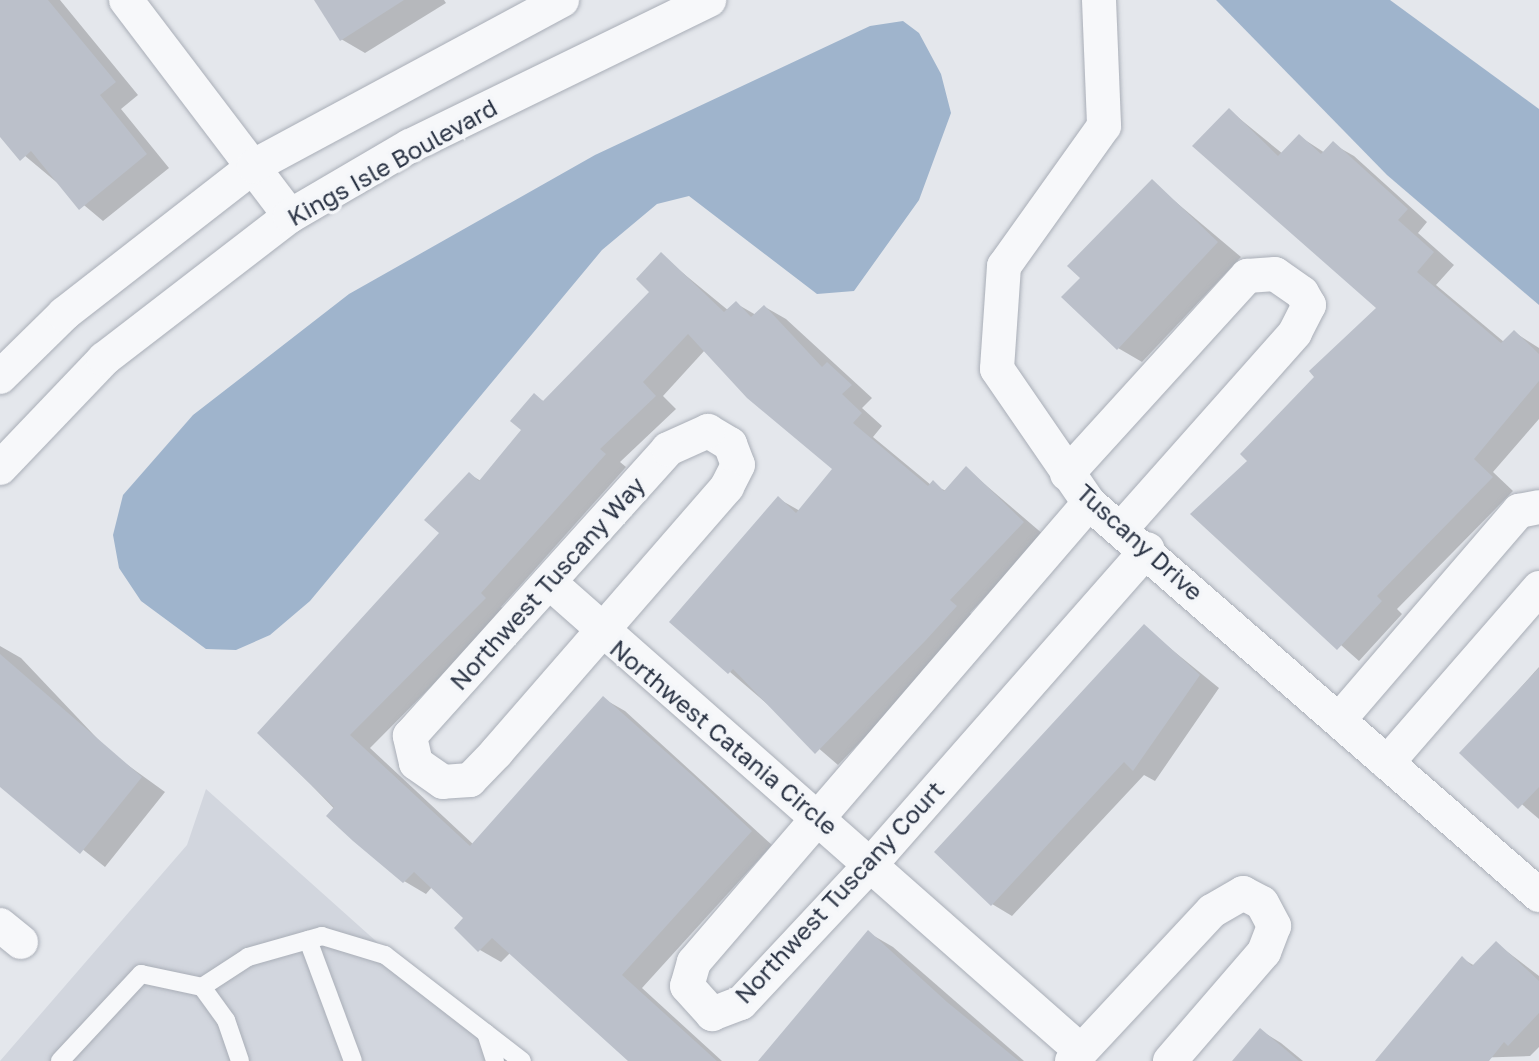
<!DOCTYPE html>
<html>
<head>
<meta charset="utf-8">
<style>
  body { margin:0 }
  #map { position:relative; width:1539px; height:1061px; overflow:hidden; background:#e4e7ec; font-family:"Golos Text",sans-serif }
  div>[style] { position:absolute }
  .built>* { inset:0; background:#d2d6de }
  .water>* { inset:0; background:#9fb4cc }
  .shadow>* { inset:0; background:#0003 }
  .building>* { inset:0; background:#bbc0ca }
  .roads { filter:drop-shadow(0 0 2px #a9aeb7) drop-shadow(0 0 2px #a9aeb7) }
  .lane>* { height:18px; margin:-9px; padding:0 9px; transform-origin:9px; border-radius:9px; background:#f7f8fa }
  .street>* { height:34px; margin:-17px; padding:0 17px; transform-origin:17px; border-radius:17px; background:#f7f8fa }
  span { translate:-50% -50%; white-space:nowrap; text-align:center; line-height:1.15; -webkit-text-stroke:7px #f4f6f9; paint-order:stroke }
  .street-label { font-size:24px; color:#2b3445 }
</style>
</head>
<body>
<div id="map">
  <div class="built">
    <div style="clip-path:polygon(206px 789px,510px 1061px,0 1061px,187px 845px)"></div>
  </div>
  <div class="water">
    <div style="clip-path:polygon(1216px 0,1390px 0,1539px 109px,1539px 305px,1387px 175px)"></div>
    <div style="clip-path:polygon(903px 21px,919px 33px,941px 74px,951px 113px,919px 200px,854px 291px,817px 294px,689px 196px,657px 204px,602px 250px,310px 601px,270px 635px,236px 650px,206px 649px,141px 601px,119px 568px,113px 535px,123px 495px,193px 415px,349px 294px,595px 155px,870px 26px)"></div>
  </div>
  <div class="shadow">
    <div style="clip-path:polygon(0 0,60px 0,138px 95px,121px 109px,169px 168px,103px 221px,0 135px)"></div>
    <div style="clip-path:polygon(317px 0,444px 0,446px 3px,365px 53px,341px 39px)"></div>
    <div style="clip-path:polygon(1229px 110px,1283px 154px,1299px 136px,1325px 153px,1333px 144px,1354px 156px,1427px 222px,1418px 233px,1454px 265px,1436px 285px,1504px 342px,1514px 332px,1539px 348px,1539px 419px,1493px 472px,1513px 491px,1397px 609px,1402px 614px,1359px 661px,1193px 514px,1250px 461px,1379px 308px)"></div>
    <div style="clip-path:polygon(1152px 182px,1241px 257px,1142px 362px,1118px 348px,1083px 278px)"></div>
    <div style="clip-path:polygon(661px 255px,729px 311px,737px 304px,756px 315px,765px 307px,786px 319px,872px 398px,862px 408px,882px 426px,873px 437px,931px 485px,947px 491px,967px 469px,1044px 535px,970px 613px,977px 619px,947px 652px,838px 765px,730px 672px,779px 499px,800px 511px,835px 469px,705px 350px,663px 396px,676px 409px,620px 462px,626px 467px,501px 607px,506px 611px,370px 748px,474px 845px,604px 699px,625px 711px,772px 845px,642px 988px,722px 1061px,631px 1061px,511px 952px,501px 962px,480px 950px,466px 918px,432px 887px,426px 894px,404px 881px,260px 732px,441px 533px,469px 474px,481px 481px,524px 430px,534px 396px,545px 402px,652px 292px)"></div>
    <div style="clip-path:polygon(1144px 627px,1219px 688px,1155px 781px,1144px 775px,1012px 916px,992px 904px)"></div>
    <div style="clip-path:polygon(0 646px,21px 658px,111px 753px,165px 792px,105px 867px,0 784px)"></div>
    <div style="clip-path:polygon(1539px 667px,1539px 819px,1462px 753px)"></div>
    <div style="clip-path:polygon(869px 933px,893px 947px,1024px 1061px,794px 1061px)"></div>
    <div style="clip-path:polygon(1496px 943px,1539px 976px,1539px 1047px,1530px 1056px,1378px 1061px,1463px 959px,1475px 966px)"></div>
    <div style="clip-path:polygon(1260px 1030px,1281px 1043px,1303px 1061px,1233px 1061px)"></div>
  </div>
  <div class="building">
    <div style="clip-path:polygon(0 0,48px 0,116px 82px,100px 95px,147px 154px,79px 210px,31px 151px,20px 161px,0 137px)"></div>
    <div style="clip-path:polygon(314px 0,404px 0,340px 41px)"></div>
    <div style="clip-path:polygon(1229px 108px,1278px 156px,1299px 134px,1321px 154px,1333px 141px,1408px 209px,1398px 220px,1434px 252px,1417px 272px,1501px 343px,1514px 330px,1539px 354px,1539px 381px,1474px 459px,1493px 477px,1377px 596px,1382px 601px,1337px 650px,1190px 514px,1247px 461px,1240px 454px,1314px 377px,1309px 371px,1376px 308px,1192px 146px)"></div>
    <div style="clip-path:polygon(1152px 179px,1218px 242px,1117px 350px,1061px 297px,1080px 278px,1067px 266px)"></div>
    <div style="clip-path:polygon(661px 252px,724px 312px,736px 301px,751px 317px,764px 305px,822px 367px,827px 362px,852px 385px,842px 394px,862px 413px,853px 423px,928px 486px,933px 480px,944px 491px,966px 466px,1024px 522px,950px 600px,957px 606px,926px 640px,815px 754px,733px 669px,728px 674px,669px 622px,778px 496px,796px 513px,832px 469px,747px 398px,688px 334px,643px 382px,656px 396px,600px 449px,606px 454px,481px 593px,486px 598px,350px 735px,470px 846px,603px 696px,693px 776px,752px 831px,622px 975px,717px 1061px,628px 1061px,492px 938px,478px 952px,454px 928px,463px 918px,414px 872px,403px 883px,353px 841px,326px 816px,334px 807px,257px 733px,439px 533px,424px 520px,469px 472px,479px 481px,521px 430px,510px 421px,534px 393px,543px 401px,649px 292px,636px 279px)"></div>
    <div style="clip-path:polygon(1144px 624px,1200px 675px,1133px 771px,1124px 762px,991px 906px,934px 852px)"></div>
    <div style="clip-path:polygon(0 654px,142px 777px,80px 854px,0 787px)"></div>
    <div style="clip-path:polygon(1539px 668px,1539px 787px,1518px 809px,1459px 753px)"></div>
    <div style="clip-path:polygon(868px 930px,947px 1002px,1019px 1061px,758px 1061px)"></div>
    <div style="clip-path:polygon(1496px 941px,1539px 981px,1539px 1013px,1508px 1046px,1504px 1042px,1489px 1061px,1375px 1061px,1462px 956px,1472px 966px)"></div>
    <div style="clip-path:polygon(1260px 1028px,1299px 1061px,1232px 1061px)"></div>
  </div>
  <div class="roads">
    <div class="lane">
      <div style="left:308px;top:940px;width:129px;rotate:69.6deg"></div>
      <div style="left:202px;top:987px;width:55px;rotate:-33.1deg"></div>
      <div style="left:248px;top:957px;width:77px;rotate:-15.8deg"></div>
      <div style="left:322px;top:936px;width:66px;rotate:16.8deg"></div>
      <div style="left:385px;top:955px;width:173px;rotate:37.7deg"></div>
      <div style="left:486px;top:1033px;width:29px;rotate:72deg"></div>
      <div style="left:60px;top:1061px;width:119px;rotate:-47deg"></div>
      <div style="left:141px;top:974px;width:62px;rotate:12deg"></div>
      <div style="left:202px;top:987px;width:41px;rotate:54deg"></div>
      <div style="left:226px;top:1020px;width:43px;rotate:71.1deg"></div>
    </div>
    <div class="street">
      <div style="left:126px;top:0;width:271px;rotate:52.8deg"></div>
      <div style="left:1099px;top:0;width:126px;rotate:87.7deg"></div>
      <div style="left:1104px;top:126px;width:172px;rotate:125.5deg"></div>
      <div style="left:1004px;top:266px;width:103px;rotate:93.9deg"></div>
      <div style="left:997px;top:369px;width:163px;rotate:55.5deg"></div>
      <div style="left:1089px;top:503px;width:597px;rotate:41.06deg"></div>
      <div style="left:0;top:377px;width:90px;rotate:-44.5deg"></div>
      <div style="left:64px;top:314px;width:241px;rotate:-37.9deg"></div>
      <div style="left:254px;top:166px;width:350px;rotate:-28.3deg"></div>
      <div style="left:708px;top:431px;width:26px;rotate:31deg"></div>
      <div style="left:730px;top:444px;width:22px;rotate:69deg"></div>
      <div style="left:738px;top:465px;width:25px;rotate:117deg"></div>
      <div style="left:727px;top:487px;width:351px;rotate:131deg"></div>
      <div style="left:497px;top:752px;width:39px;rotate:134deg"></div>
      <div style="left:470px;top:780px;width:27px;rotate:176deg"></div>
      <div style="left:443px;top:782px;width:33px;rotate:-145deg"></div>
      <div style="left:416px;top:763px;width:28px;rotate:-103deg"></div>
      <div style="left:410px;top:736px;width:386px;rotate:-48deg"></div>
      <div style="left:668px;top:449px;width:44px;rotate:-24.2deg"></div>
      <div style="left:0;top:468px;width:151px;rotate:-46.3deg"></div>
      <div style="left:104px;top:359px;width:235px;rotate:-37.6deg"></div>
      <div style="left:290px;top:216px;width:139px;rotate:-30.3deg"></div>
      <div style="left:410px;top:146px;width:333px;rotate:-26deg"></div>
      <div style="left:1067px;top:474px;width:268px;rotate:-47.7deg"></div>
      <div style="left:1247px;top:276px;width:28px;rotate:-4deg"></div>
      <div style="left:1275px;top:274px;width:33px;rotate:35deg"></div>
      <div style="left:1302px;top:293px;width:14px;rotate:60deg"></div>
      <div style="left:1309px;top:305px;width:31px;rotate:117deg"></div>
      <div style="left:1295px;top:333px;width:261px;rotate:131.6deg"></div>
      <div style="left:1089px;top:503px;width:606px;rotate:130.71deg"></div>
      <div style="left:694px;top:962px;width:25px;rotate:106deg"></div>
      <div style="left:687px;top:986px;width:38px;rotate:48deg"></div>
      <div style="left:712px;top:1014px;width:31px;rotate:-21deg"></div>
      <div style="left:741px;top:1003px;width:190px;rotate:-46.9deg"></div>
      <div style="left:871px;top:864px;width:419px;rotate:-48.7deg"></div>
      <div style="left:549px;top:582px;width:709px;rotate:41.4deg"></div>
      <div style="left:1339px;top:720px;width:276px;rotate:-49.3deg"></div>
      <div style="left:1519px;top:511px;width:20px;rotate:-11deg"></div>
      <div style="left:1387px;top:763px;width:232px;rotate:-49deg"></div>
      <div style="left:0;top:925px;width:27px;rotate:39deg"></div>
      <div style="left:1072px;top:1061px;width:205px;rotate:-47deg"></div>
      <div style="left:1212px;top:911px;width:36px;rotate:-30deg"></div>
      <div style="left:1243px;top:893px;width:21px;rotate:28deg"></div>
      <div style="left:1262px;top:903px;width:26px;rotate:62deg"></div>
      <div style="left:1274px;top:926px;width:28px;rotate:111deg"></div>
      <div style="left:1264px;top:952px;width:144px;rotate:130.8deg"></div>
    </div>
  </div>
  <div class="street-label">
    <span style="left:392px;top:162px;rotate:-29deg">Kings Isle Boulevard</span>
    <span style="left:1140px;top:542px;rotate:42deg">Tuscany Drive</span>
    <span style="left:547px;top:583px;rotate:-48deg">Northwest Tuscany Way</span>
    <span style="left:724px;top:737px;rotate:40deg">Northwest Catania Circle</span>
    <span style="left:839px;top:892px;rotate:-47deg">Northwest Tuscany Court</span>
  </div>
</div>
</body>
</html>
